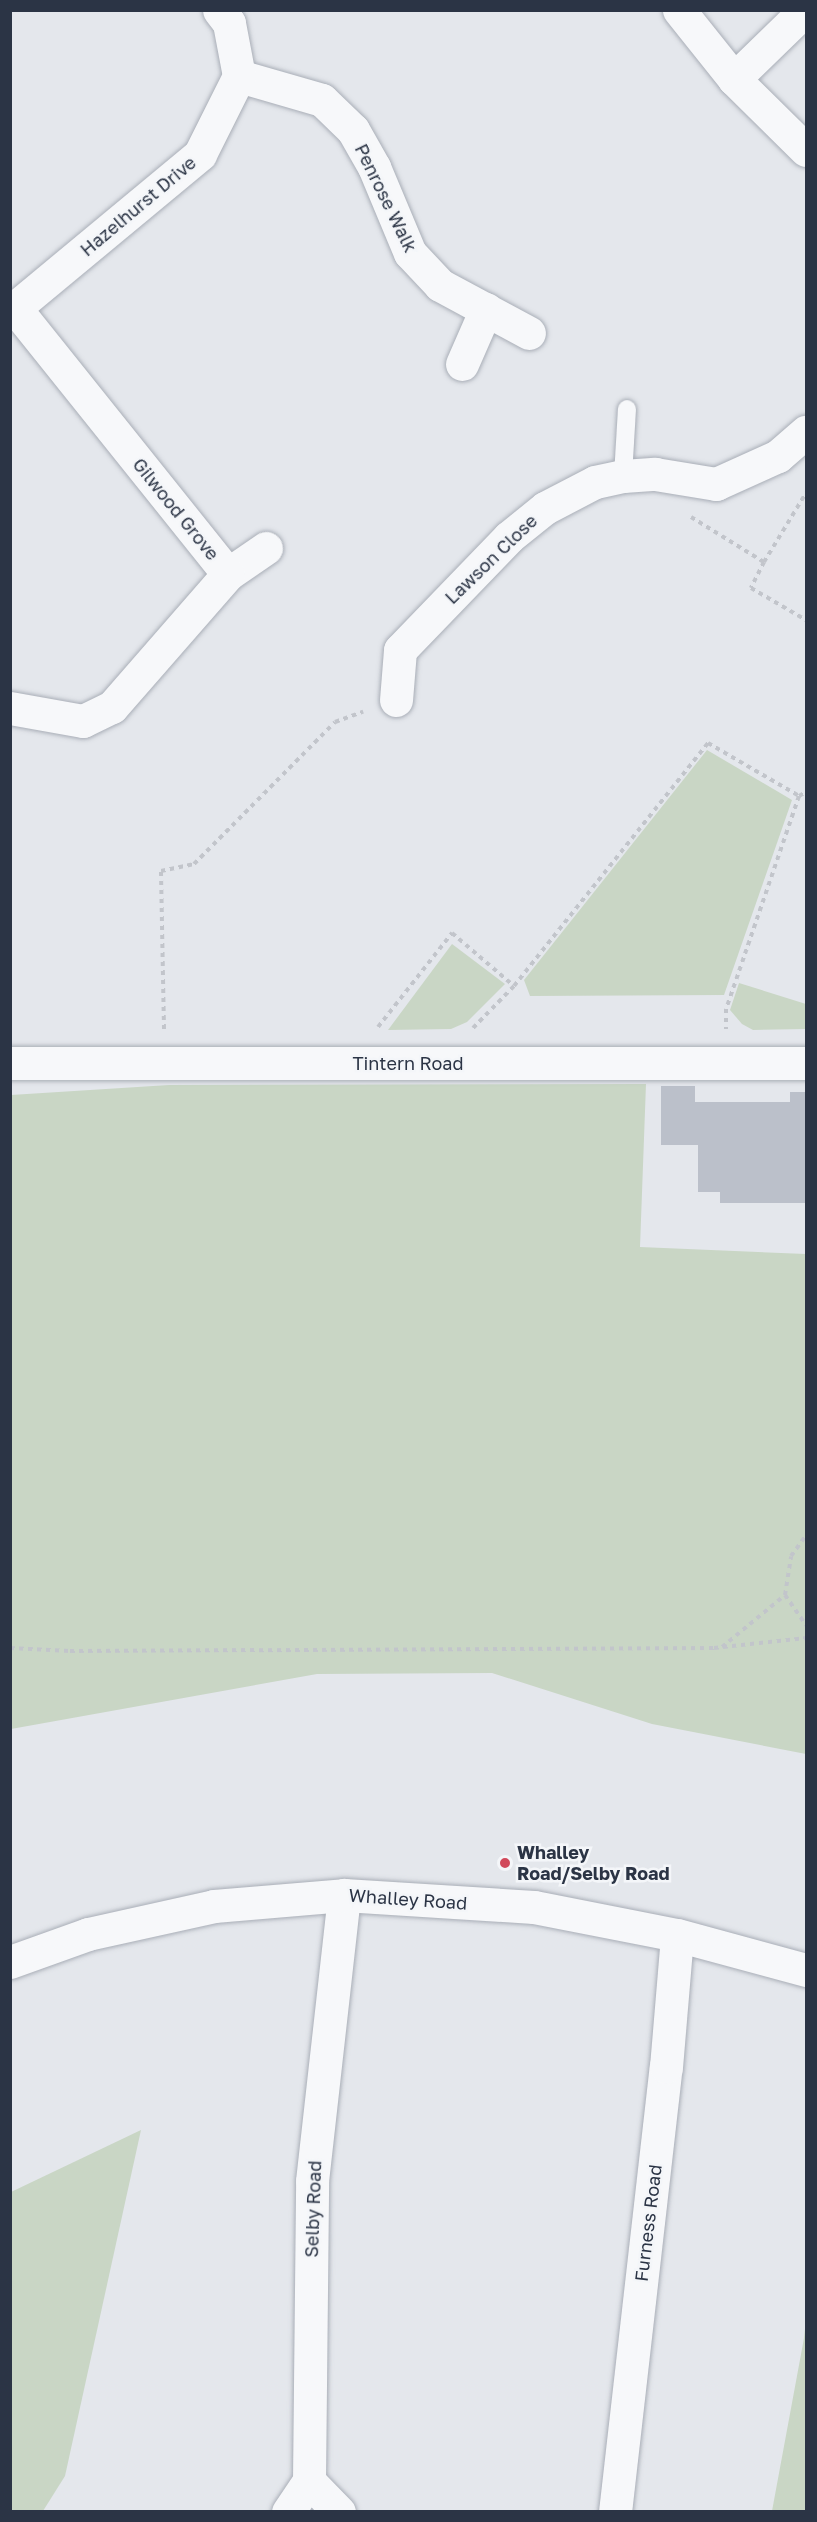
<!DOCTYPE html>
<html>
<head>
<meta charset="utf-8">
<style>
  body { margin:0 }
  #map { position:relative; width:817px; height:2522px; overflow:hidden; background:#e4e7ec; font-family:"Golos Text",sans-serif }
  div>[style] { position:absolute }
  .green>* { inset:0; background:#c9d6c5 }
  .building>* { inset:0; background:#bbc0ca }
  .path>* { height:4px; margin-top:-2px; transform-origin:0; background:repeating-linear-gradient(90deg,#c2c5cb 0 4.5px,transparent 0 9px) }
  .roads { filter:drop-shadow(0 0 2px #a9aeb7) drop-shadow(0 0 2px #a9aeb7) }
  .service>* { height:18px; margin:-9px; padding:0 9px; transform-origin:9px; border-radius:9px; background:#f7f8fa }
  .minor>* { height:33px; margin:-16.5px; padding:0 16.5px; transform-origin:16.5px; border-radius:16.5px; background:#f7f8fa }
  .tertiary>* { height:33px; margin:-16.5px; padding:0 16.5px; transform-origin:16.5px; border-radius:16.5px; background:#f7f8fa }
  .dots>* { width:16px; height:16px; translate:-50% -50%; box-sizing:border-box; border:3px solid #f4f6f9; border-radius:50% }
  span { translate:-50% -50%; white-space:nowrap; text-align:center; line-height:1.15; -webkit-text-stroke:5px #f4f6f9; paint-order:stroke }
  .street-label { font-size:18px; color:#2b3445 }
  .poi-label { font-size:18px; color:#2b3445; font-weight:700 }
  .left { translate:0 -50%; text-align:left }
  .frame { position:absolute; inset:0; border:12px solid #2b3445; pointer-events:none }
</style>
</head>
<body>
<div id="map">
  <div class="green">
    <div style="clip-path:polygon(707px 750px,792px 800px,724px 995px,530px 996px,524px 980px)"></div>
    <div style="clip-path:polygon(452px 944px,505px 984px,467px 1022px,451px 1029px,388px 1030px)"></div>
    <div style="clip-path:polygon(739px 983px,806px 1004px,806px 1029px,753px 1030px,742px 1024px,730px 1010px)"></div>
    <div style="clip-path:polygon(646px 1084px,640px 1247px,806px 1254px,806px 1754px,652px 1724px,492px 1673px,317px 1674px,11px 1729px,11px 1095px,169px 1085px)"></div>
    <div style="clip-path:polygon(141px 2130px,65px 2476px,43px 2511px,11px 2511px,11px 2192px)"></div>
    <div style="clip-path:polygon(806px 2319px,806px 2511px,772px 2511px,804px 2338px)"></div>
  </div>
  <div class="building">
    <div style="clip-path:polygon(661px 1086px,695px 1086px,695px 1102px,790px 1102px,790px 1092px,806px 1092px,806px 1203px,720px 1203px,720px 1192px,698px 1192px,698px 1145px,661px 1145px)"></div>
  </div>
  <div class="path">
    <div style="left:691px;top:517px;width:86px;rotate:31.7deg"></div>
    <div style="left:764px;top:562px;width:81px;rotate:-58.7deg"></div>
    <div style="left:764px;top:562px;width:29px;rotate:117deg"></div>
    <div style="left:751px;top:588px;width:64px;rotate:30.2deg"></div>
    <div style="left:799px;top:796px;width:8px;rotate:-30deg"></div>
    <div style="left:378px;top:1027px;width:120px;rotate:-51.8deg"></div>
    <div style="left:452px;top:933px;width:82px;rotate:40.5deg"></div>
    <div style="left:514px;top:986px;width:311px;rotate:-51.4deg"></div>
    <div style="left:708px;top:743px;width:105px;rotate:30.2deg"></div>
    <div style="left:799px;top:796px;width:225px;rotate:108.9deg"></div>
    <div style="left:726px;top:1009px;width:20px;rotate:90deg"></div>
    <div style="left:473px;top:1028px;width:59px;rotate:-45.7deg"></div>
    <div style="left:164px;top:1029px;width:158px;rotate:-91.1deg"></div>
    <div style="left:161px;top:871px;width:34px;rotate:-12deg"></div>
    <div style="left:194px;top:864px;width:200px;rotate:-45.2deg"></div>
    <div style="left:335px;top:722px;width:30px;rotate:-20deg"></div>
    <div style="left:785px;top:1595px;width:37px;rotate:55deg"></div>
    <div style="left:722px;top:1647px;width:82px;rotate:-39.5deg"></div>
    <div style="left:785px;top:1595px;width:39px;rotate:-81deg"></div>
    <div style="left:791px;top:1556px;width:26px;rotate:-54deg"></div>
    <div style="left:10px;top:1648px;width:60px;rotate:2.9deg"></div>
    <div style="left:70px;top:1651px;width:644px;rotate:-0.27deg"></div>
    <div style="left:714px;top:1648px;width:93px;rotate:-6.2deg"></div>
  </div>
  <div class="roads">
    <div class="service">
      <div style="left:623px;top:476px;width:67px;rotate:-86.6deg"></div>
    </div>
    <div class="minor">
      <div style="left:679px;top:10px;width:88px;rotate:51.4deg"></div>
      <div style="left:734px;top:79px;width:101px;rotate:44.6deg"></div>
      <div style="left:239px;top:76px;width:86px;rotate:16.1deg"></div>
      <div style="left:322px;top:100px;width:43px;rotate:44.1deg"></div>
      <div style="left:353px;top:130px;width:43px;rotate:60.4deg"></div>
      <div style="left:374px;top:167px;width:93px;rotate:67.3deg"></div>
      <div style="left:410px;top:253px;width:44px;rotate:46.8deg"></div>
      <div style="left:440px;top:285px;width:101px;rotate:28.3deg"></div>
      <div style="left:734px;top:79px;width:99px;rotate:-44.2deg"></div>
      <div style="left:10px;top:312px;width:247px;rotate:-39.7deg"></div>
      <div style="left:200px;top:154px;width:87px;rotate:-63.4deg"></div>
      <div style="left:239px;top:76px;width:54px;rotate:-100.7deg"></div>
      <div style="left:229px;top:23px;width:16px;rotate:-128deg"></div>
      <div style="left:462px;top:364px;width:60px;rotate:-66.4deg"></div>
      <div style="left:228px;top:574px;width:46px;rotate:-34.4deg"></div>
      <div style="left:396px;top:700px;width:50px;rotate:-85.4deg"></div>
      <div style="left:400px;top:650px;width:157px;rotate:-46deg"></div>
      <div style="left:509px;top:537px;width:46px;rotate:-38.9deg"></div>
      <div style="left:545px;top:508px;width:56px;rotate:-27.5deg"></div>
      <div style="left:595px;top:482px;width:29px;rotate:-12deg"></div>
      <div style="left:623px;top:476px;width:32px;rotate:-4deg"></div>
      <div style="left:655px;top:474px;width:62px;rotate:9.3deg"></div>
      <div style="left:716px;top:484px;width:68px;rotate:-24.3deg"></div>
      <div style="left:778px;top:456px;width:37px;rotate:-41deg"></div>
      <div style="left:10px;top:708px;width:74px;rotate:10.1deg"></div>
      <div style="left:83px;top:721px;width:32px;rotate:-26deg"></div>
      <div style="left:112px;top:707px;width:176px;rotate:-48.9deg"></div>
      <div style="left:228px;top:574px;width:339px;rotate:-128.7deg"></div>
      <div style="left:10px;top:1063px;width:796px"></div>
      <div style="left:288px;top:2512px;width:37px;rotate:-56deg"></div>
      <div style="left:339px;top:2512px;width:43px;rotate:-134.1deg"></div>
      <div style="left:309px;top:2481px;width:300px;rotate:-89.4deg"></div>
      <div style="left:312px;top:2181px;width:288px;rotate:-83.6deg"></div>
      <div style="left:615px;top:2512px;width:448px;rotate:-83.5deg"></div>
      <div style="left:666px;top:2067px;width:132px;rotate:-85.2deg"></div>
    </div>
    <div class="tertiary">
      <div style="left:10px;top:1962px;width:83px;rotate:-19.7deg"></div>
      <div style="left:88px;top:1934px;width:129px;rotate:-12.5deg"></div>
      <div style="left:214px;top:1906px;width:130px;rotate:-4.8deg"></div>
      <div style="left:344px;top:1895px;width:190px;rotate:3.6deg"></div>
      <div style="left:534px;top:1907px;width:146px;rotate:11.1deg"></div>
      <div style="left:677px;top:1935px;width:134px;rotate:15.2deg"></div>
    </div>
  </div>
  <div class="dots">
    <div style="left:505px;top:1863px;background:#d1495b"></div>
  </div>
  <div class="street-label">
    <span style="left:386px;top:198px;rotate:64deg">Penrose Walk</span>
    <span style="left:138px;top:206px;rotate:-40deg">Hazelhurst Drive</span>
    <span style="left:176px;top:509px;rotate:51deg">Gilwood Grove</span>
    <span style="left:491px;top:559px;rotate:-44deg">Lawson Close</span>
    <span style="left:408px;top:1063px">Tintern Road</span>
    <span style="left:408px;top:1899px;rotate:4deg">Whalley Road</span>
    <span style="left:313px;top:2209px;rotate:-88deg">Selby Road</span>
    <span style="left:648px;top:2223px;rotate:-83deg">Furness Road</span>
  </div>
  <div class="poi-label">
    <span class="left" style="left:517px;top:1863px">Whalley<br>Road/Selby Road</span>
  </div>
  <div class="frame"></div>
</div>
</body>
</html>
